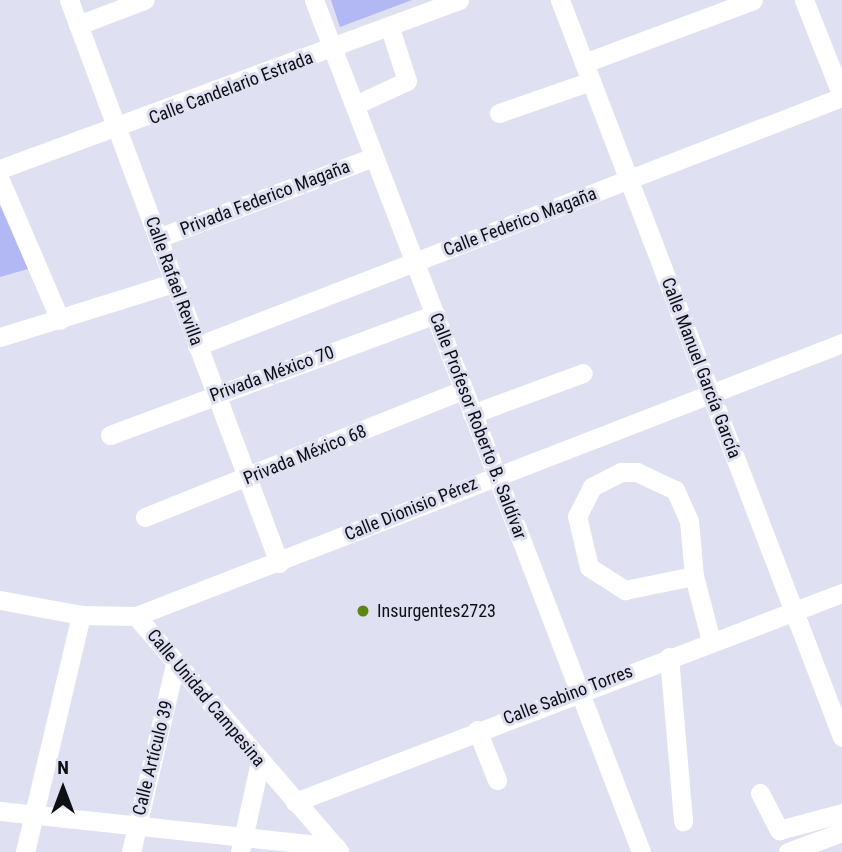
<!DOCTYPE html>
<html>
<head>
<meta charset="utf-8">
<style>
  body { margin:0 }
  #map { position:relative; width:842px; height:852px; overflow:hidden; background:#dfe1f2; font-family:"Roboto Condensed",sans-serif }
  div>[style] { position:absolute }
  .green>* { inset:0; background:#b1b8f3 }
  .minor>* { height:19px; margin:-9.5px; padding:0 9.5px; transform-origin:9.5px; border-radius:9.5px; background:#fff }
  .dots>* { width:19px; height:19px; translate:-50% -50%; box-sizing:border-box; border:4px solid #dfe1f2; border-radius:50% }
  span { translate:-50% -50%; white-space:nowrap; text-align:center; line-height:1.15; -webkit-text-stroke:6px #dfe1f2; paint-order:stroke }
  .street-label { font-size:18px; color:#0e0f14 }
  .poi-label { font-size:18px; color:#0e0f14 }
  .left { translate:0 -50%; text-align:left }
  .north { position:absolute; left:28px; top:754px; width:70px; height:70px; -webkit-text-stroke:5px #dfe1f2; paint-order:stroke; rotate:0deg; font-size:19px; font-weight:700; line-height:28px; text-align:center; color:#0e0f14 }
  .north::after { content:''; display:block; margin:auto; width:24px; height:32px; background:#0e0f14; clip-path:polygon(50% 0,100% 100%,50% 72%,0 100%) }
</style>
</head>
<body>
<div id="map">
  <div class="green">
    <div style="clip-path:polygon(331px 0,412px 0,340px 27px)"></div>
    <div style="clip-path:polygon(0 205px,28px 269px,0 277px)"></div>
  </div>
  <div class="minor">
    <div style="left:69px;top:0;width:601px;rotate:69.54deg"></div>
    <div style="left:314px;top:0;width:913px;rotate:69deg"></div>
    <div style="left:560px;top:0;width:789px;rotate:69.06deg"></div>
    <div style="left:804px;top:0;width:103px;rotate:68.4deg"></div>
    <div style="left:78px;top:25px;width:71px;rotate:-20.7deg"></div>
    <div style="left:584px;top:63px;width:180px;rotate:-20.4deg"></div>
    <div style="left:355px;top:105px;width:57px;rotate:-24.8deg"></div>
    <div style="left:407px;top:81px;width:56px;rotate:-107.8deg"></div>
    <div style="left:499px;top:113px;width:97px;rotate:-19.2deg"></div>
    <div style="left:0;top:169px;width:489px;rotate:-20.2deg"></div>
    <div style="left:0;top:180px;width:152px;rotate:66.8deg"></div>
    <div style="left:158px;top:238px;width:230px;rotate:-20.6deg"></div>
    <div style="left:0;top:337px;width:181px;rotate:-17.3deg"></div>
    <div style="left:197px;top:346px;width:691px;rotate:-21.11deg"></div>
    <div style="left:472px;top:414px;width:118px;rotate:-20.3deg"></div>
    <div style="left:110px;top:435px;width:347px;rotate:-20.4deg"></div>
    <div style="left:145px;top:517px;width:342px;rotate:-21.8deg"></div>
    <div style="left:694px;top:576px;width:55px;rotate:-95.2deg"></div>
    <div style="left:689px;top:521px;width:34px;rotate:-114deg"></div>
    <div style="left:675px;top:490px;width:42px;rotate:-154.7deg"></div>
    <div style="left:637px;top:472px;width:16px;rotate:180deg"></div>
    <div style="left:621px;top:472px;width:33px;rotate:153deg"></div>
    <div style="left:592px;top:487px;width:33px;rotate:117deg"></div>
    <div style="left:577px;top:516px;width:52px;rotate:76.8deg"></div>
    <div style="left:589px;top:567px;width:43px;rotate:32.6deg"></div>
    <div style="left:625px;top:590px;width:70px;rotate:-11.5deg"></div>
    <div style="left:694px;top:576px;width:67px;rotate:75.3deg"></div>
    <div style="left:0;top:600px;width:82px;rotate:10.5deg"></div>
    <div style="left:81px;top:615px;width:55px;rotate:1deg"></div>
    <div style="left:136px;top:616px;width:757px;rotate:-21.14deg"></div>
    <div style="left:136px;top:616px;width:311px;rotate:49.2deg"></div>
    <div style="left:669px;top:657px;width:165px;rotate:85.1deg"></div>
    <div style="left:477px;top:730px;width:54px;rotate:68.2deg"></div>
    <div style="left:760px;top:793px;width:42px;rotate:62.8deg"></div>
    <div style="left:779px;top:830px;width:65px;rotate:-15.1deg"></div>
    <div style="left:295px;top:802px;width:586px;rotate:-20.91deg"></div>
    <div style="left:0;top:811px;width:338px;rotate:6.1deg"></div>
    <div style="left:25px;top:852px;width:244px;rotate:-76.7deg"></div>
    <div style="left:131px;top:852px;width:193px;rotate:-76.8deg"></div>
    <div style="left:240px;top:852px;width:92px;rotate:-77.5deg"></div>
    <div style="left:788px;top:852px;width:58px;rotate:-20.3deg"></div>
  </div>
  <div class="dots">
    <div style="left:363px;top:611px;background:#5b8611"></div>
  </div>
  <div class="street-label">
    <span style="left:231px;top:88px;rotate:-21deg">Calle Candelario Estrada</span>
    <span style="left:265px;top:198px;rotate:-21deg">Privada Federico Magaña</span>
    <span style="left:520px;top:222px;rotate:-21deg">Calle Federico Magaña</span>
    <span style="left:174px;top:281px;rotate:70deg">Calle Rafael Revilla</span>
    <span style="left:701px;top:368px;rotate:69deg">Calle Manuel García García</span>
    <span style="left:272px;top:374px;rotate:-20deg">Privada México 70</span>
    <span style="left:478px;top:426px;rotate:69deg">Calle Profesor Roberto B. Saldívar</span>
    <span style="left:305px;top:455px;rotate:-22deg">Privada México 68</span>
    <span style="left:411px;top:509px;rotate:-22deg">Calle Dionisio Pérez</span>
    <span style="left:568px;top:695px;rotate:-21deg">Calle Sabino Torres</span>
    <span style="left:206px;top:698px;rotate:50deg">Calle Unidad Campesina</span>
    <span style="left:153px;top:758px;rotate:-76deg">Calle Artículo 39</span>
  </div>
  <div class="poi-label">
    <span class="left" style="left:377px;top:611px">Insurgentes2723</span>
  </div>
  <div class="north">N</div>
</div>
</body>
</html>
